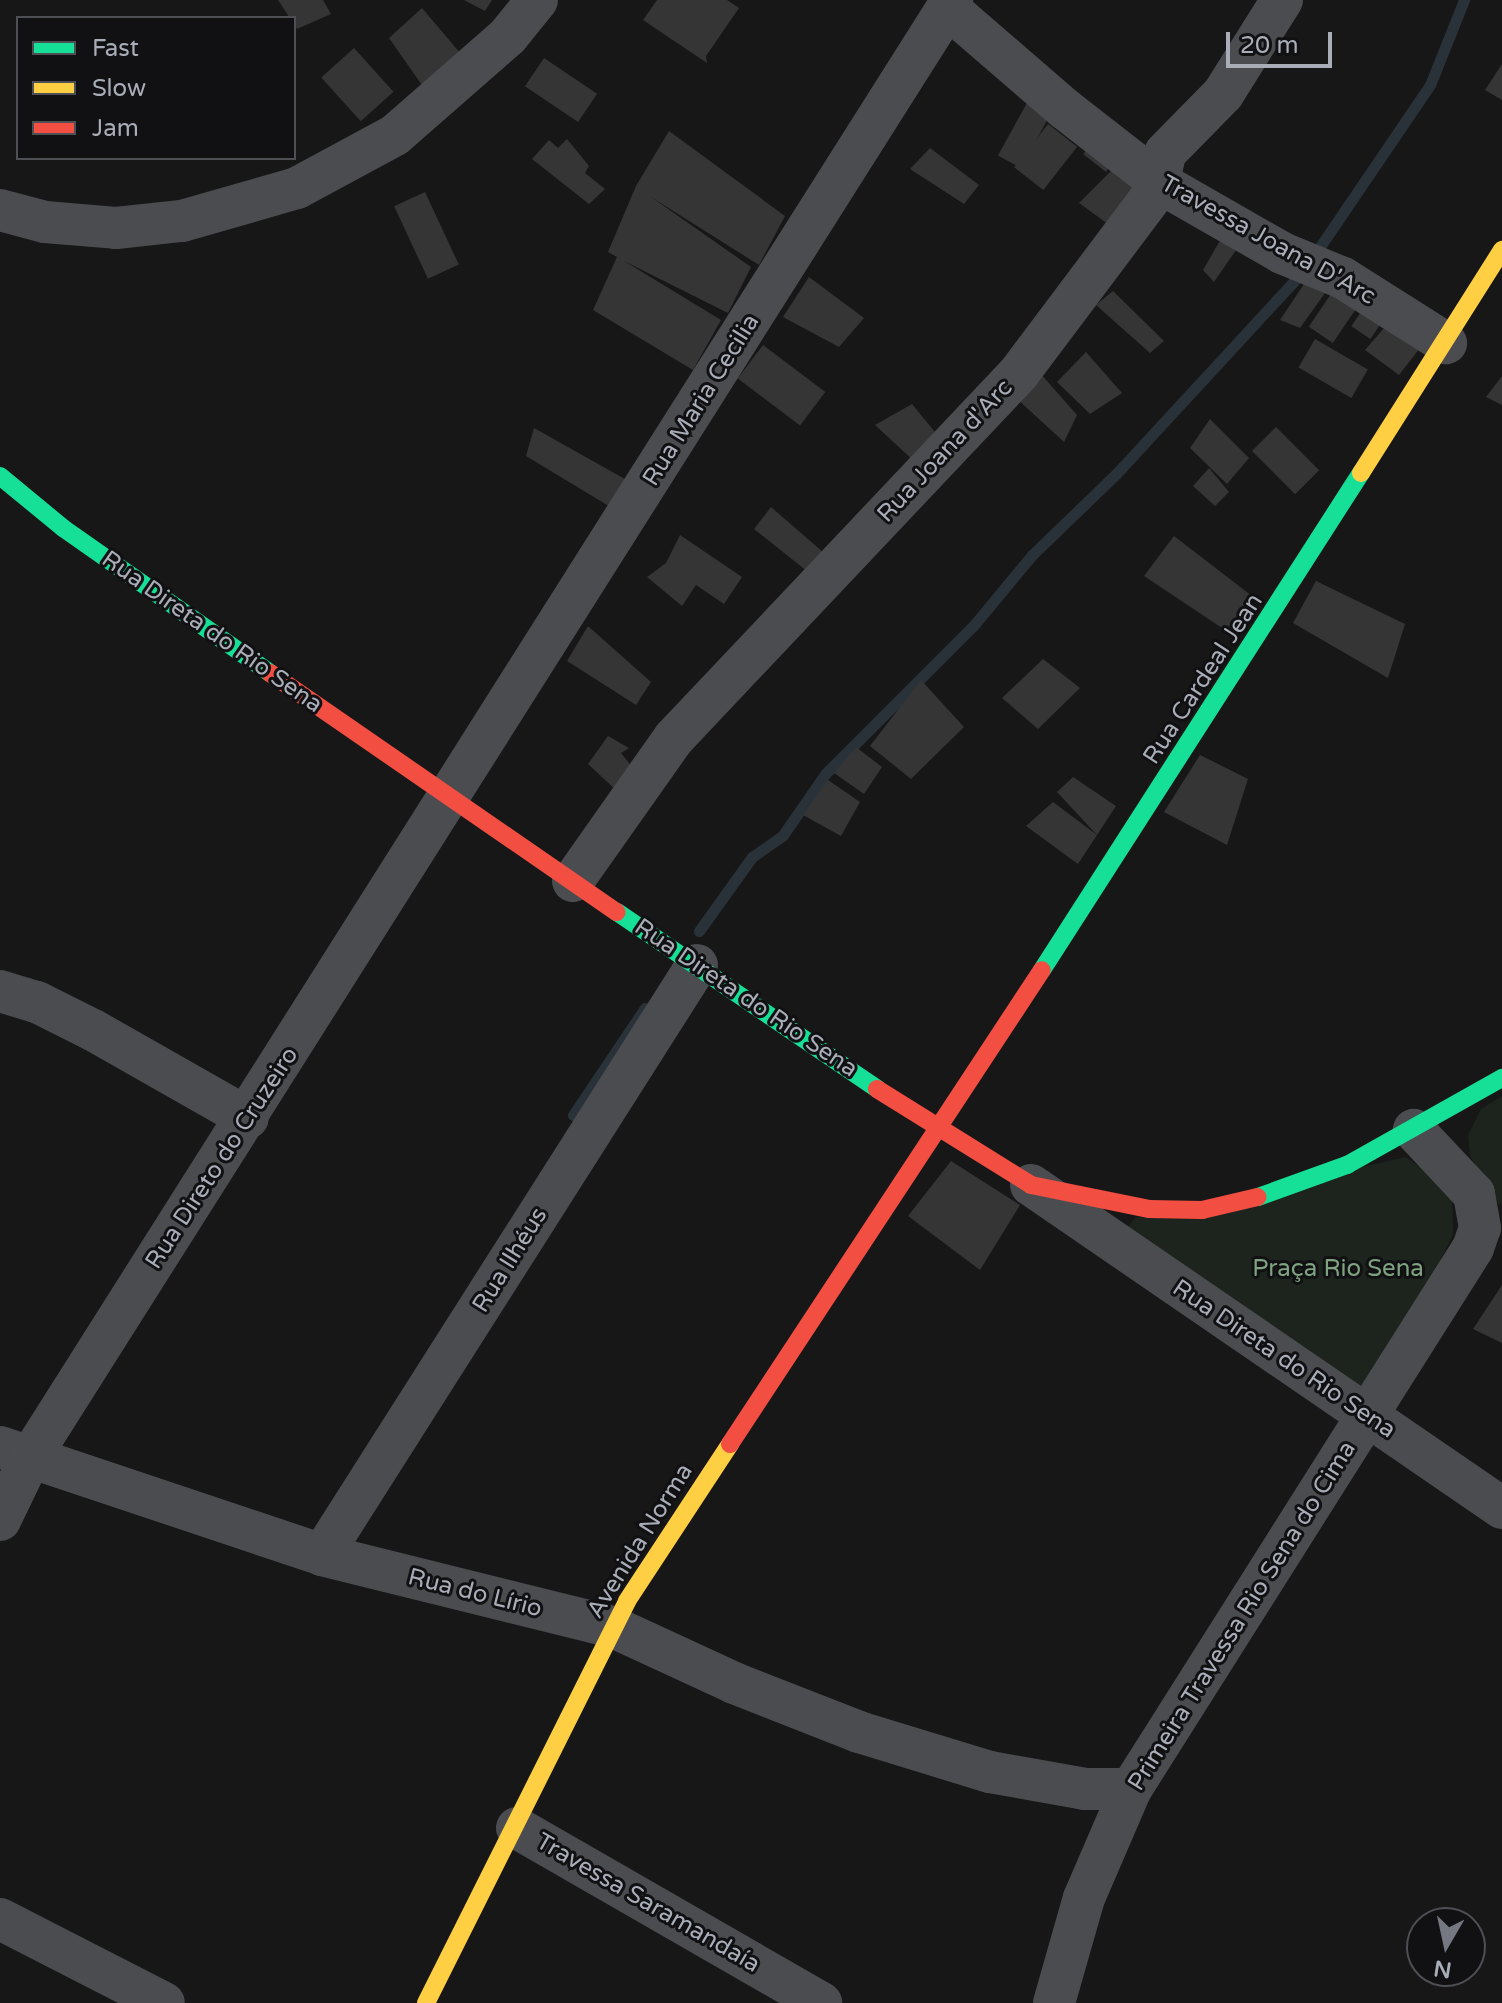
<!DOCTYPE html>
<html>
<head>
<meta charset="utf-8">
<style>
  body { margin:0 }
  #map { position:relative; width:1502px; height:2003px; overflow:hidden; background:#171717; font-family:"Varela Round",sans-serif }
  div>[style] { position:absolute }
  .green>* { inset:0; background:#1d241e }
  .stream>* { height:11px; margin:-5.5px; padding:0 5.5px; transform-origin:5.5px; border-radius:5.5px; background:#2a3239 }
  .building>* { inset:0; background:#353536; transform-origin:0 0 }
  .street>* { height:42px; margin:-21px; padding:0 21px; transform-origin:21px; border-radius:21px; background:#4b4c50 }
  .fast>* { height:18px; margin:-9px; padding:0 9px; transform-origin:9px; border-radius:9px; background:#16e098 }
  .slow>* { height:18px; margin:-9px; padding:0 9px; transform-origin:9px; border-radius:9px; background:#ffcf43 }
  .jam>* { height:18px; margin:-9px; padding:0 9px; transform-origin:9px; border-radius:9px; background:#f24e42 }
  span { translate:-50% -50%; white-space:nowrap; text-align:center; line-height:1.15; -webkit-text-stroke:6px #111113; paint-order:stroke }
  .street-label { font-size:24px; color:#a8adb8 }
  .park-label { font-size:24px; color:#7fa381 }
  .legend { position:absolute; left:16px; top:16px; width:280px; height:144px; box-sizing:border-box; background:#111113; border:2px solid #4d4f55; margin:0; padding:10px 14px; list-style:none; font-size:24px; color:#a8adb8 }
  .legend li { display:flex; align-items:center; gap:16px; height:40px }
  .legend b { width:40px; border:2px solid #4d4f55 }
  .north { position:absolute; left:1406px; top:1907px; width:80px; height:80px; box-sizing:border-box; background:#111113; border:2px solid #4d4f55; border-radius:50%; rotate:189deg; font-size:22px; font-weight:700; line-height:32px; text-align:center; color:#a8adb8 }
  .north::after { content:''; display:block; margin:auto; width:28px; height:36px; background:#757880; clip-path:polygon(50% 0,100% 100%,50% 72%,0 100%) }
  .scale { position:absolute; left:1226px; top:32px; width:106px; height:36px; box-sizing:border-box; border:4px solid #a8adb8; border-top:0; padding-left:10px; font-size:24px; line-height:28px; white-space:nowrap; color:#a8adb8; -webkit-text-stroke:6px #111113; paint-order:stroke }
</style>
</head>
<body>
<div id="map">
  <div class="green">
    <div style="clip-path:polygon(1502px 1096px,1502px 1202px,1499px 1205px,1470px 1156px,1468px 1135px,1481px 1109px)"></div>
    <div style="clip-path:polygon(1406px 1157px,1452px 1191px,1453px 1235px,1373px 1394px,1121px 1235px,1135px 1218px)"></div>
  </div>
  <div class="stream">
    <div style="left:1313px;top:257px;width:208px;rotate:-55.8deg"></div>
    <div style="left:1430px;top:85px;width:92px;rotate:-68.2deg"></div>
    <div style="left:699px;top:931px;width:91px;rotate:-54.4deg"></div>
    <div style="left:752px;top:857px;width:38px;rotate:-35deg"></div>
    <div style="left:783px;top:835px;width:75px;rotate:-55.3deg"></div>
    <div style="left:826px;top:773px;width:209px;rotate:-45deg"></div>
    <div style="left:974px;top:625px;width:91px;rotate:-50.4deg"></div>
    <div style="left:1032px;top:555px;width:117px;rotate:-44deg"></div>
    <div style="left:1116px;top:474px;width:276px;rotate:-47.3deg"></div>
    <div style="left:573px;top:1115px;width:129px;rotate:-56.1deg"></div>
  </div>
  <div class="building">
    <div style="clip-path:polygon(278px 0,323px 0,331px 14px,297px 29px)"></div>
    <div style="clip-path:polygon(464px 0,492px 0,485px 11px)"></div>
    <div style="clip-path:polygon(657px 0,727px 0,739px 8px,706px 56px,707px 63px,643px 20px)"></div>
    <div style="clip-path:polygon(422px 8px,461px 54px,424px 88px,389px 38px)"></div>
    <div style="left:354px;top:48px;width:59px;height:44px;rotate:48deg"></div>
    <div style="left:544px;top:58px;width:64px;height:34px;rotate:34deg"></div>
    <div style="clip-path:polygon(1502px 64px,1502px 100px,1485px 90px)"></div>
    <div style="left:1027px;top:103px;width:26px;height:60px;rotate:29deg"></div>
    <div style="left:1048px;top:124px;width:37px;height:55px;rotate:38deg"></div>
    <div style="clip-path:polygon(669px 131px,785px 216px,759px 265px,651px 197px,751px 267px,728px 313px,624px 261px,721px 320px,693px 370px,593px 310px,617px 257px,608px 252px,636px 186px)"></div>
    <div style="clip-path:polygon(567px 139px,589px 166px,585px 173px,605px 189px,589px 204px,532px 159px,549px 140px,558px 148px)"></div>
    <div style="clip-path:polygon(1091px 146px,1114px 160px,1106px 172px,1083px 154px)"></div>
    <div style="clip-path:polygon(930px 148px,979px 185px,964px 204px,910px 169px)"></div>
    <div style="clip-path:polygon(1121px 161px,1148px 185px,1112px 227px,1079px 203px)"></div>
    <div style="left:425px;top:192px;width:80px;height:34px;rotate:65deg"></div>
    <div style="clip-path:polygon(1225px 232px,1241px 243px,1214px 282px,1203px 270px)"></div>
    <div style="clip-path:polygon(1312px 272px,1325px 293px,1300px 328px,1280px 320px)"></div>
    <div style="clip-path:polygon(809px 277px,864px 318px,839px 347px,783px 317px)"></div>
    <div style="left:1339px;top:282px;width:29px;height:54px;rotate:34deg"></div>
    <div style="clip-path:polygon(1113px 291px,1164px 341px,1150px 353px,1096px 305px)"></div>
    <div style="left:1367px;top:303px;width:23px;height:28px;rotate:34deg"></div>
    <div style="clip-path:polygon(1391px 320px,1427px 339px,1399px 375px,1365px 350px)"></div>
    <div style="left:1315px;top:339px;width:61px;height:33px;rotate:30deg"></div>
    <div style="left:763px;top:345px;width:78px;height:42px;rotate:37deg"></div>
    <div style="clip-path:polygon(1086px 352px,1122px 393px,1090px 414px,1057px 382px)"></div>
    <div style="clip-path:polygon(1040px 373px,1077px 415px,1064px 442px,1015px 397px)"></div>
    <div style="clip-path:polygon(1502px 376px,1502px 405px,1486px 397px)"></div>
    <div style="clip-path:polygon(912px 404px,939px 437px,915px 462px,875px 425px)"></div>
    <div style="clip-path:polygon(1210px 419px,1249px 458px,1227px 484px,1190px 448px)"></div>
    <div style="left:1276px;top:427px;width:61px;height:34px;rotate:45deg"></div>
    <div style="clip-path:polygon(534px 428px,632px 483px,617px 511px,526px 456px)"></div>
    <div style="clip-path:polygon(1209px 468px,1229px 492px,1215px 506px,1193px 486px)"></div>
    <div style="clip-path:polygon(771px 507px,831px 559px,813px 576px,754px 529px)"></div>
    <div style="clip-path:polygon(680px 535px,742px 577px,724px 604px,696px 585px,682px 606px,647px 577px,666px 563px)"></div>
    <div style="clip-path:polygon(1174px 536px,1252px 596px,1228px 632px,1144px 576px)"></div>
    <div style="clip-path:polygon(1316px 581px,1405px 624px,1388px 678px,1293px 623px)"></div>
    <div style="clip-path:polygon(588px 626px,651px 682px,636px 705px,567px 661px)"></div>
    <div style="clip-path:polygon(1043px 659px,1080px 688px,1038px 729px,1002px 698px)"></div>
    <div style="clip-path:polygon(921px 680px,964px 727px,911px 779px,870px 746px)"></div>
    <div style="clip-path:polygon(608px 736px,629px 748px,621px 753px,632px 767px,617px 791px,588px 764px)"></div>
    <div style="clip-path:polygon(856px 747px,882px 767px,864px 794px,834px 773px)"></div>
    <div style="clip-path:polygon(1200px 755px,1248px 779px,1227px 845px,1164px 812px)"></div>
    <div style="clip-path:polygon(1073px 777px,1116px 806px,1097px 835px,1057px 792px)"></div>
    <div style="clip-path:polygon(828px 780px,860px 802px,841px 836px,803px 815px)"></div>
    <div style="clip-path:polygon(1053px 802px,1097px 835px,1078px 864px,1026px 826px)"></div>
    <div style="clip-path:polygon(951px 1161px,1020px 1205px,980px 1270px,908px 1216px)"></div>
    <div style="clip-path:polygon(1502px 1285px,1502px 1343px,1473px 1329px)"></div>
  </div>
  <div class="street">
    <div style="left:948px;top:8px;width:155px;rotate:40.8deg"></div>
    <div style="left:1065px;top:109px;width:120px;rotate:37.9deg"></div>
    <div style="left:1160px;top:183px;width:141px;rotate:29.8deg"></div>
    <div style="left:1282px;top:253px;width:66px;rotate:22.3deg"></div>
    <div style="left:1343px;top:278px;width:122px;rotate:32.3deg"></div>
    <div style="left:0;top:210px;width:47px;rotate:14.9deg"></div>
    <div style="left:45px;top:222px;width:71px;rotate:4.8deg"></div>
    <div style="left:116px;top:228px;width:66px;rotate:-6.1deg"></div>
    <div style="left:182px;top:221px;width:120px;rotate:-16deg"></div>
    <div style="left:297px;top:188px;width:111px;rotate:-28.4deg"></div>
    <div style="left:395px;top:135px;width:150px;rotate:-41.2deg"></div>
    <div style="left:508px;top:36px;width:46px;rotate:-51.1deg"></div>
    <div style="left:573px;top:881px;width:175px;rotate:-54.8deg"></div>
    <div style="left:674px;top:738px;width:502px;rotate:-46.61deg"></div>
    <div style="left:1019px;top:373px;width:230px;rotate:-53.1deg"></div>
    <div style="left:1157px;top:189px;width:37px;rotate:-77deg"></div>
    <div style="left:1165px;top:153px;width:83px;rotate:-45.5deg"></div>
    <div style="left:1223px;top:94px;width:111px;rotate:-57.9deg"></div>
    <div style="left:0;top:991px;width:39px;rotate:17deg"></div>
    <div style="left:37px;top:1002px;width:63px;rotate:26.6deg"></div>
    <div style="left:93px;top:1030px;width:178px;rotate:29.6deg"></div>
    <div style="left:1031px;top:1185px;width:571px;rotate:34.44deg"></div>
    <div style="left:0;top:1447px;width:340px;rotate:18.5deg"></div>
    <div style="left:322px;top:1555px;width:300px;rotate:13.9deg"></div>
    <div style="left:613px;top:1627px;width:133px;rotate:24.8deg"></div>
    <div style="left:734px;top:1683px;width:134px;rotate:21.4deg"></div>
    <div style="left:859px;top:1732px;width:137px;rotate:17deg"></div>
    <div style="left:990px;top:1772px;width:97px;rotate:10.1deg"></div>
    <div style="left:1085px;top:1789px;width:46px"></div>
    <div style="left:0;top:1520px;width:71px;rotate:-64.2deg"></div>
    <div style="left:31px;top:1456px;width:1723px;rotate:-57.68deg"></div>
    <div style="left:322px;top:1555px;width:699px;rotate:-57.56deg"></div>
    <div style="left:517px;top:1828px;width:351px;rotate:29.9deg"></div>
    <div style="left:0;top:1919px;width:184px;rotate:27.1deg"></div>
    <div style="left:1054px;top:2003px;width:109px;rotate:-74.1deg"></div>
    <div style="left:1084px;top:1898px;width:119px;rotate:-66.7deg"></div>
    <div style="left:1131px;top:1789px;width:640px;rotate:-57.7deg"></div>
    <div style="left:1473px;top:1248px;width:21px;rotate:-71deg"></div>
    <div style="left:1480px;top:1228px;width:35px;rotate:-100deg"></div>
    <div style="left:1474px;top:1194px;width:88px;rotate:-133.2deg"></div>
  </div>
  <div class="fast">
    <div style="left:0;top:476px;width:82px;rotate:39.5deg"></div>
    <div style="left:63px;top:528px;width:253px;rotate:35deg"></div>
    <div style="left:617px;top:912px;width:315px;rotate:34.2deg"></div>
    <div style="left:1042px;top:970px;width:591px;rotate:-57.31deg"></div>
    <div style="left:1258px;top:1197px;width:95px;rotate:-19.8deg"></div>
    <div style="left:1347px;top:1165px;width:178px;rotate:-29.3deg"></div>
  </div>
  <div class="slow">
    <div style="left:1361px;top:473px;width:264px;rotate:-57.7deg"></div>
    <div style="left:426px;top:2003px;width:449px;rotate:-63.4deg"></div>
    <div style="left:627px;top:1601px;width:188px;rotate:-56.7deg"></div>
  </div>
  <div class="jam">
    <div style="left:270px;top:673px;width:421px;rotate:34.6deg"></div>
    <div style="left:877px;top:1089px;width:181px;rotate:31.9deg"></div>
    <div style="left:1031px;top:1185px;width:120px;rotate:11.5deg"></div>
    <div style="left:1149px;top:1209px;width:53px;rotate:1.1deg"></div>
    <div style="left:1202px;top:1210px;width:57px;rotate:-13.1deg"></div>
    <div style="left:730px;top:1444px;width:567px;rotate:-56.65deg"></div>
  </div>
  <div class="street-label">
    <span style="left:1268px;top:240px;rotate:29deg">Travessa Joana D'Arc</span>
    <span style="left:701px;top:400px;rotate:-58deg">Rua Maria Cecilia</span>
    <span style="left:945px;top:451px;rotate:-47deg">Rua Joana d'Arc</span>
    <span style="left:212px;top:632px;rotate:35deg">Rua Direta do Rio Sena</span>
    <span style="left:1203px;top:679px;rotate:-57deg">Rua Cardeal Jean</span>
    <span style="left:746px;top:998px;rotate:34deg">Rua Direta do Rio Sena</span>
    <span style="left:222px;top:1158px;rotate:-57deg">Rua Direto do Cruzeiro</span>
    <span style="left:510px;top:1260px;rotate:-58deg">Rua Ilhéus</span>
    <span style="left:1284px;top:1359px;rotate:34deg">Rua Direta do Rio Sena</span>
    <span style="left:640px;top:1541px;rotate:-58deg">Avenida Norma</span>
    <span style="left:475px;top:1593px;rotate:14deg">Rua do Lírio</span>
    <span style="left:1242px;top:1616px;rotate:-58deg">Primeira Travessa Rio Sena do Cima</span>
    <span style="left:648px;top:1903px;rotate:30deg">Travessa Saramandaía</span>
  </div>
  <div class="park-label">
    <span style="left:1338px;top:1269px">Praça Rio Sena</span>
  </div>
  <ul class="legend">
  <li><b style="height:10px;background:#16e098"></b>Fast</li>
  <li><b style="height:10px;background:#ffcf43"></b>Slow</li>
  <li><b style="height:10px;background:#f24e42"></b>Jam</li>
  </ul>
  <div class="north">N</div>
  <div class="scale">20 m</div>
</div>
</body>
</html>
